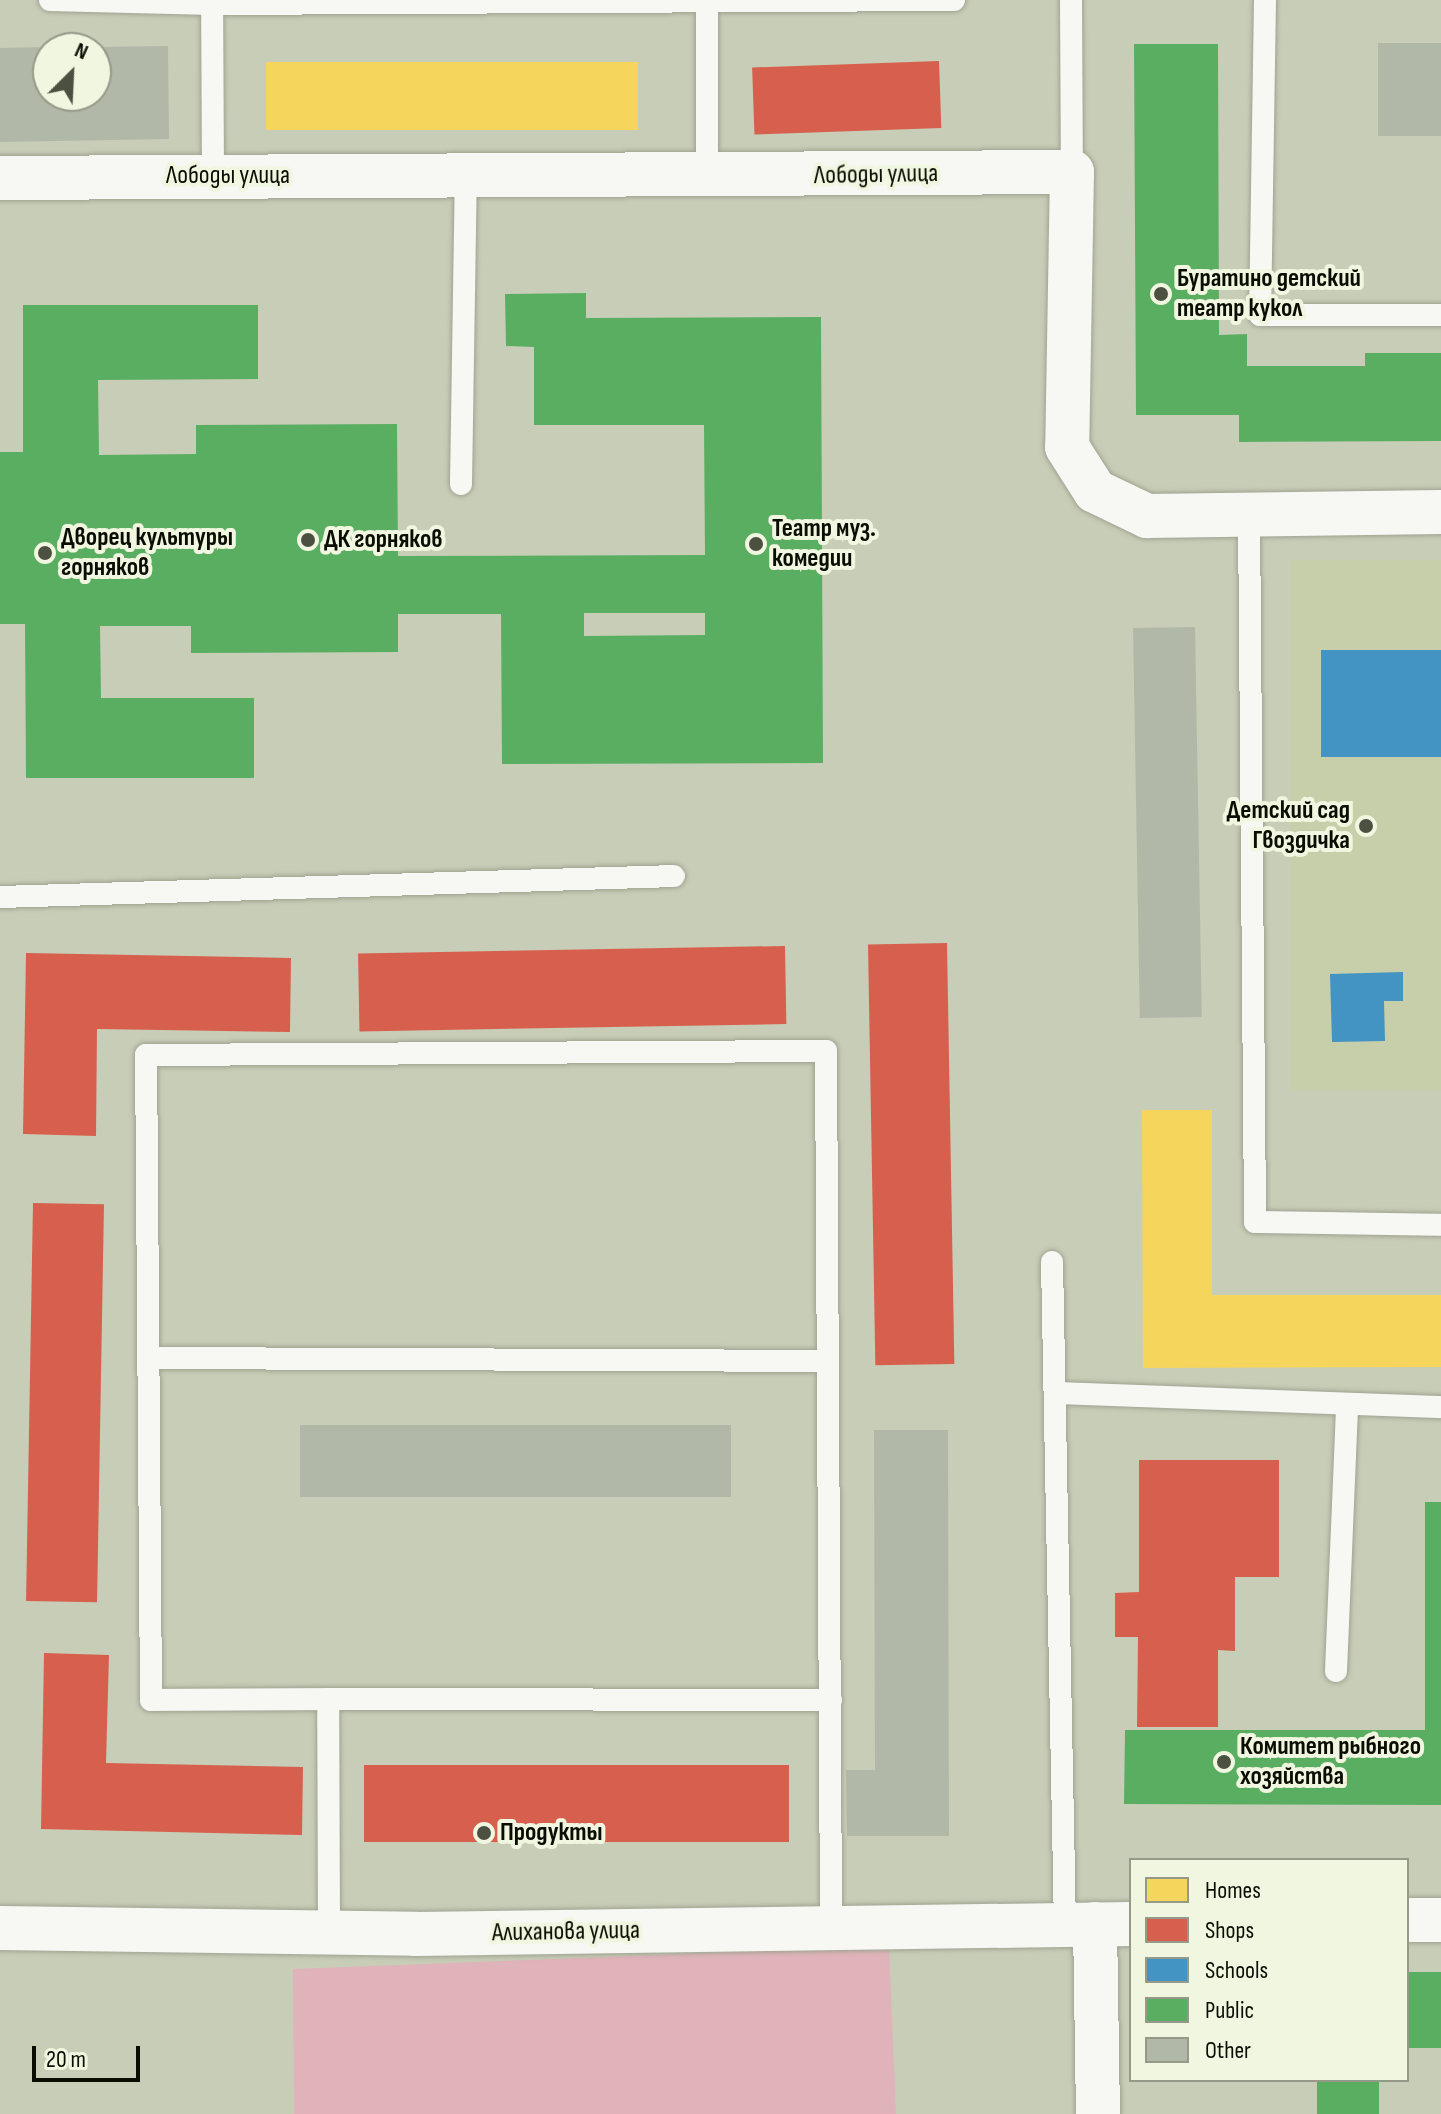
<!DOCTYPE html>
<html>
<head>
<meta charset="utf-8">
<style>
  body { margin:0 }
  #map { position:relative; width:1441px; height:2114px; overflow:hidden; background:#c8cdb7; font-family:"Sofia Sans Condensed",sans-serif }
  div>[style] { position:absolute }
  .built>* { inset:0; background:#c7cfaa; transform-origin:0 0 }
  .green>* { inset:0; background:#dfb3b9 }
  .homes>* { inset:0; background:#f6d55c; transform-origin:0 0 }
  .shops>* { inset:0; background:#d6604d; transform-origin:0 0 }
  .schools>* { inset:0; background:#4393c3; transform-origin:0 0 }
  .public>* { inset:0; background:#5aae61; transform-origin:0 0 }
  .building>* { inset:0; background:#b1b8a8; transform-origin:0 0 }
  .roads { filter:drop-shadow(0 0 2px #9fa391) drop-shadow(0 0 2px #9fa391) }
  .service>* { height:22px; margin:-11px; padding:0 11px; transform-origin:11px; border-radius:11px; background:#f7f8f4 }
  .minor>* { height:44px; margin:-22px; padding:0 22px; transform-origin:22px; border-radius:22px; background:#f7f8f4 }
  .tertiary>* { height:44px; margin:-22px; padding:0 22px; transform-origin:22px; border-radius:22px; background:#f7f8f4 }
  .dots>* { width:22px; height:22px; translate:-50% -50%; box-sizing:border-box; border:4px solid #f1f6e0; border-radius:50% }
  span { translate:-50% -50%; white-space:nowrap; text-align:center; line-height:1.15; -webkit-text-stroke:8px #f1f6e0; paint-order:stroke }
  .street-label { font-size:26px; color:#0a0d02 }
  .poi-label { font-size:26px; color:#0a0d02; font-weight:700 }
  .left { translate:0 -50%; text-align:left }
  .right { translate:-100% -50%; text-align:right }
  .legend { position:absolute; left:1129px; top:1858px; width:280px; height:224px; box-sizing:border-box; background:#f1f6e0; border:2px solid #959987; margin:0; padding:10px 14px; list-style:none; font-size:24px; color:#0a0d02 }
  .legend li { display:flex; align-items:center; gap:16px; height:40px }
  .legend b { width:40px; border:2px solid #959987 }
  .north { position:absolute; left:32px; top:32px; width:80px; height:80px; box-sizing:border-box; background:#f1f6e0; border:2px solid #959987; border-radius:50%; rotate:24deg; font-size:22px; font-weight:700; line-height:32px; text-align:center; color:#0a0d02 }
  .north::after { content:''; display:block; margin:auto; width:28px; height:36px; background:#4c5041; clip-path:polygon(50% 0,100% 100%,50% 72%,0 100%) }
  .scale { position:absolute; left:32px; top:2046px; width:108px; height:36px; box-sizing:border-box; border:4px solid #0a0d02; border-top:0; padding-left:10px; font-size:24px; line-height:28px; white-space:nowrap; color:#0a0d02; -webkit-text-stroke:6px #f1f6e0; paint-order:stroke }
</style>
</head>
<body>
<div id="map">
  <div class="built">
    <div style="left:1441px;top:560px;width:530px;height:151px;rotate:90deg"></div>
  </div>
  <div class="green">
    <div style="clip-path:polygon(889px 1946px,896px 2114px,294px 2114px,293px 1969px)"></div>
  </div>
  <div class="homes">
    <div style="left:638px;top:62px;width:68px;height:372px;rotate:90deg"></div>
    <div style="clip-path:polygon(1142px 1110px,1212px 1110px,1212px 1295px,1441px 1295px,1441px 1367px,1143px 1368px)"></div>
  </div>
  <div class="shops">
    <div style="left:939px;top:61px;width:67px;height:187px;rotate:88deg"></div>
    <div style="left:947px;top:943px;width:421px;height:79px;rotate:89deg"></div>
    <div style="left:785px;top:946px;width:78px;height:427px;rotate:89deg"></div>
    <div style="clip-path:polygon(26px 953px,291px 958px,290px 1032px,97px 1029px,96px 1136px,23px 1134px)"></div>
    <div style="left:33px;top:1203px;width:71px;height:398px;rotate:1deg"></div>
    <div style="clip-path:polygon(1139px 1460px,1279px 1460px,1279px 1577px,1235px 1577px,1235px 1651px,1218px 1650px,1218px 1727px,1137px 1727px,1138px 1637px,1115px 1637px,1115px 1593px,1139px 1592px)"></div>
    <div style="clip-path:polygon(44px 1653px,109px 1655px,106px 1763px,303px 1767px,302px 1835px,41px 1829px)"></div>
    <div style="left:364px;top:1765px;width:425px;height:77px"></div>
  </div>
  <div class="schools">
    <div style="left:1441px;top:650px;width:107px;height:120px;rotate:90deg"></div>
    <div style="clip-path:polygon(1403px 972px,1403px 1001px,1384px 1001px,1385px 1041px,1332px 1042px,1330px 974px)"></div>
  </div>
  <div class="public">
    <div style="clip-path:polygon(1134px 44px,1218px 44px,1219px 335px,1247px 334px,1247px 366px,1365px 366px,1365px 353px,1441px 353px,1441px 441px,1239px 442px,1239px 415px,1136px 415px)"></div>
    <div style="clip-path:polygon(evenodd,586px 293px,586px 318px,821px 317px,823px 763px,502px 764px,501px 614px,398px 614px,398px 652px,191px 653px,191px 626px,100px 626px,101px 698px,254px 698px,254px 778px,26px 778px,25px 624px,0 624px,0 452px,23px 452px,23px 305px,258px 305px,258px 379px,98px 380px,99px 455px,196px 454px,196px 425px,397px 424px,398px 556px,705px 555px,704px 425px,534px 425px,534px 347px,506px 346px,505px 294px,586px 293px,584px 613px,705px 613px,705px 635px,584px 636px,584px 613px)"></div>
    <div style="clip-path:polygon(1425px 1502px,1441px 1502px,1441px 1805px,1124px 1804px,1125px 1730px,1425px 1730px)"></div>
    <div style="left:1407px;top:1972px;width:34px;height:76px"></div>
    <div style="left:1317px;top:2080px;width:62px;height:34px"></div>
  </div>
  <div class="building">
    <div style="left:1378px;top:43px;width:63px;height:93px"></div>
    <div style="clip-path:polygon(168px 46px,169px 139px,0 142px,0 48px,48px 47px,48px 96px,96px 96px,96px 47px)"></div>
    <div style="left:1195px;top:627px;width:390px;height:62px;rotate:89deg"></div>
    <div style="left:300px;top:1425px;width:431px;height:72px"></div>
    <div style="clip-path:polygon(874px 1430px,948px 1430px,949px 1836px,847px 1836px,846px 1770px,875px 1770px)"></div>
  </div>
  <div class="roads">
    <div class="service">
      <div style="left:50px;top:0;width:162px;rotate:1.4deg"></div>
      <div style="left:707px;top:0;width:178px;rotate:90deg"></div>
      <div style="left:1071px;top:0;width:172px;rotate:89.7deg"></div>
      <div style="left:1265px;top:0;width:315px;rotate:90.9deg"></div>
      <div style="left:1260px;top:315px;width:181px"></div>
      <div style="left:213px;top:175px;width:171px;rotate:-90.3deg"></div>
      <div style="left:212px;top:4px;width:742px;rotate:-0.31deg"></div>
      <div style="left:461px;top:484px;width:307px;rotate:-89.1deg"></div>
      <div style="left:1249px;top:515px;width:707px;rotate:89.51deg"></div>
      <div style="left:1255px;top:1222px;width:186px;rotate:0.9deg"></div>
      <div style="left:0;top:897px;width:674px;rotate:-1.78deg"></div>
      <div style="left:1052px;top:1262px;width:665px;rotate:88.88deg"></div>
      <div style="left:148px;top:1358px;width:680px;rotate:0.25deg"></div>
      <div style="left:1055px;top:1393px;width:386px;rotate:2.1deg"></div>
      <div style="left:1336px;top:1671px;width:267px;rotate:-87.6deg"></div>
      <div style="left:328px;top:1699px;width:503px;rotate:0.11deg"></div>
      <div style="left:329px;top:1933px;width:234px;rotate:-90.2deg"></div>
      <div style="left:328px;top:1699px;width:177px;rotate:179.7deg"></div>
      <div style="left:151px;top:1700px;width:645px;rotate:-90.44deg"></div>
      <div style="left:146px;top:1055px;width:680px;rotate:-0.34deg"></div>
      <div style="left:826px;top:1051px;width:879px;rotate:89.67deg"></div>
    </div>
    <div class="minor">
      <div style="left:0;top:178px;width:1072px;rotate:-0.32deg"></div>
      <div style="left:1072px;top:172px;width:275px;rotate:91deg"></div>
      <div style="left:1067px;top:447px;width:52px;rotate:57.5deg"></div>
      <div style="left:1095px;top:491px;width:58px;rotate:25.7deg"></div>
      <div style="left:1147px;top:516px;width:294px;rotate:-0.8deg"></div>
      <div style="left:1095px;top:1924px;width:190px;rotate:89.1deg"></div>
    </div>
    <div class="tertiary">
      <div style="left:1407px;top:1920px;width:34px"></div>
      <div style="left:0;top:1928px;width:416px;rotate:0.8deg"></div>
      <div style="left:416px;top:1934px;width:715px;rotate:-0.8deg"></div>
    </div>
  </div>
  <div class="dots">
    <div style="left:1161px;top:294px;background:#4c5041"></div>
    <div style="left:308px;top:540px;background:#4c5041"></div>
    <div style="left:756px;top:544px;background:#4c5041"></div>
    <div style="left:45px;top:553px;background:#4c5041"></div>
    <div style="left:1366px;top:826px;background:#4c5041"></div>
    <div style="left:1224px;top:1762px;background:#4c5041"></div>
    <div style="left:484px;top:1833px;background:#4c5041"></div>
  </div>
  <div class="street-label">
    <span style="left:876px;top:175px;rotate:-1deg">Лободы улица</span>
    <span style="left:228px;top:176px">Лободы улица</span>
    <span style="left:566px;top:1932px;rotate:-1deg">Алиханова улица</span>
  </div>
  <div class="poi-label">
    <span class="left" style="left:1177px;top:294px">Буратино детский<br>театр кукол</span>
    <span class="left" style="left:772px;top:544px">Театр муз.<br>комедии</span>
    <span class="left" style="left:61px;top:553px">Дворец культуры<br>горняков</span>
    <span class="left" style="left:324px;top:540px">ДК горняков</span>
    <span class="right" style="left:1350px;top:826px">Детский сад<br>Гвоздичка</span>
    <span class="left" style="left:1240px;top:1762px">Комитет рыбного<br>хозяйства</span>
    <span class="left" style="left:500px;top:1833px">Продукты</span>
  </div>
  <ul class="legend">
  <li><b style="height:22px;background:#f6d55c"></b>Homes</li>
  <li><b style="height:22px;background:#d6604d"></b>Shops</li>
  <li><b style="height:22px;background:#4393c3"></b>Schools</li>
  <li><b style="height:22px;background:#5aae61"></b>Public</li>
  <li><b style="height:22px;background:#b1b8a8"></b>Other</li>
  </ul>
  <div class="north">N</div>
  <div class="scale">20 m</div>
</div>
</body>
</html>
